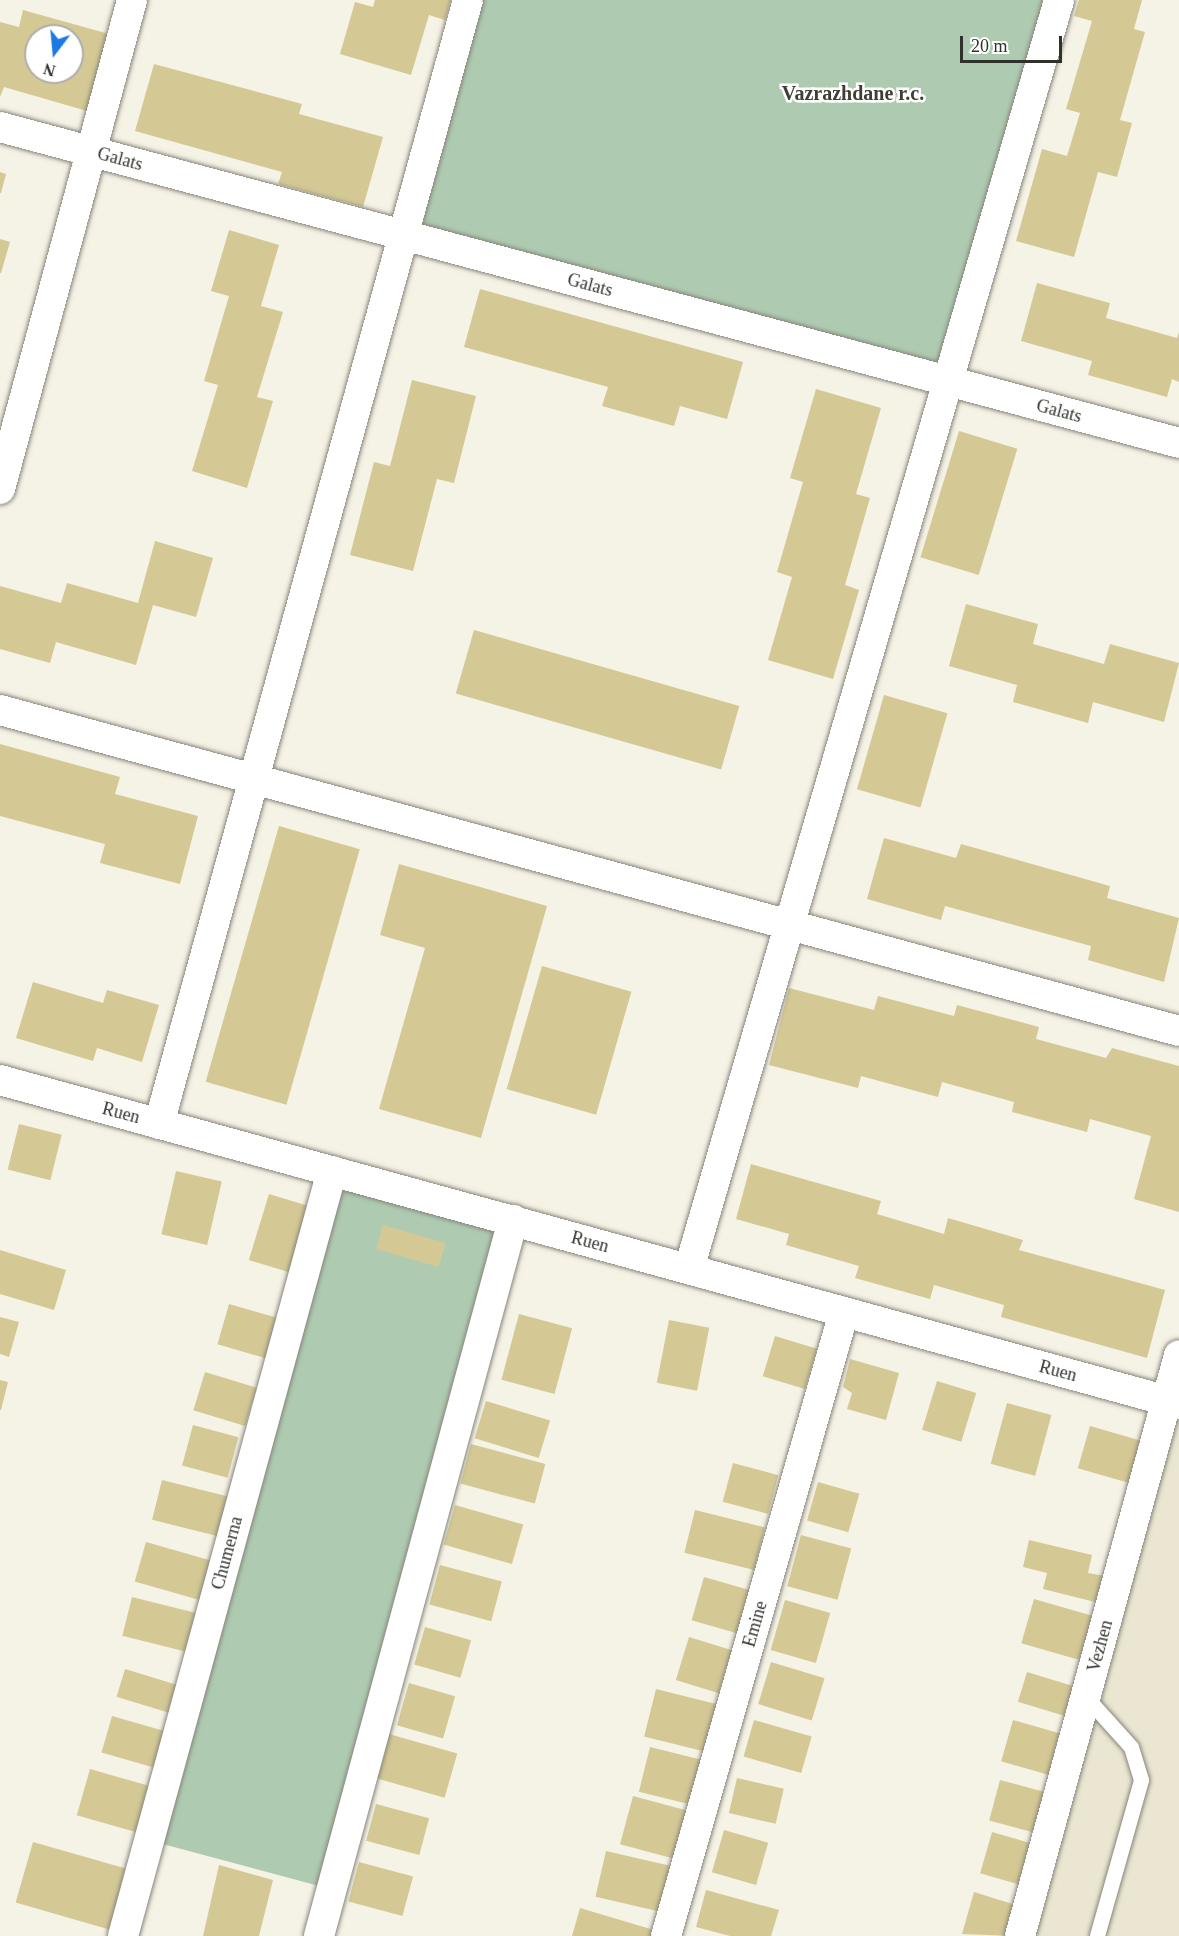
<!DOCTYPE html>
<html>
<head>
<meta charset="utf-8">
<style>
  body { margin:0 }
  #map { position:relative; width:1179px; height:1936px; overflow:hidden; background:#f5f2e6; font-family:"Times New Roman",serif }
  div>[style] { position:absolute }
  .built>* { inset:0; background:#eae6d2 }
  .green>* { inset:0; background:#aecbb2; transform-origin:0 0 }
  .building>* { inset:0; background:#d4c995; transform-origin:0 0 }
  .roads { filter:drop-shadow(0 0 2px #88867b) drop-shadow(0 0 2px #88867b) }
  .service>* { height:15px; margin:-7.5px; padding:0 7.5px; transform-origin:7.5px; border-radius:7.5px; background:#fff }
  .minor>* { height:30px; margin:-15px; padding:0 15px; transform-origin:15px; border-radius:15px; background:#fff }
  span { translate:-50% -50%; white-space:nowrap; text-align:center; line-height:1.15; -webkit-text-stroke:5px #fff; paint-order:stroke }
  .street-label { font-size:18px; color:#31312c }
  .neighbourhood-label { font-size:20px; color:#403e34; font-weight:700 }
  .north { position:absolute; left:24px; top:24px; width:60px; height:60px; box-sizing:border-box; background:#fff; border:2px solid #adadab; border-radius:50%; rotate:196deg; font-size:16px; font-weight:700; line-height:24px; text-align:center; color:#31312c }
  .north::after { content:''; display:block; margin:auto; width:21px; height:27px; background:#1d79e3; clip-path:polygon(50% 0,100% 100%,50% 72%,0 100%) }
  .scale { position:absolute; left:960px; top:36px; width:102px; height:27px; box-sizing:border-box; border:3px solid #31312c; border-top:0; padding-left:8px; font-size:18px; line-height:21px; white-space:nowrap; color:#31312c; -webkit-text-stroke:4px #fff; paint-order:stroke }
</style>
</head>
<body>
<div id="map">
  <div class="built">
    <div style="clip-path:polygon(1179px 1404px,1179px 1936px,1020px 1936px)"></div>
  </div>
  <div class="green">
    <div style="clip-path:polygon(468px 0,1059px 0,950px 381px,403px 235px)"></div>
    <div style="left:332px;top:1171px;width:188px;height:694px;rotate:15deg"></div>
  </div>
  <div class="building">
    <div style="clip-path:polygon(375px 0,451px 0,445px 20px,429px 15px,411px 75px,340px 54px,355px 2px,373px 7px)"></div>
    <div style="clip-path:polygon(1079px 0,1142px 0,1134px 29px,1145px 32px,1120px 120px,1132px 123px,1117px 177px,1098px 172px,1074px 257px,1016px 241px,1042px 149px,1067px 156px,1080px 113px,1066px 109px,1092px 21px,1074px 16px)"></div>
    <div style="clip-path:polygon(evenodd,23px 10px,109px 34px,87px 111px,4px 87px,0 97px,0 22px,19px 27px,23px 10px,36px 36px,72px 36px,72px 72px,36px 72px,36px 36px)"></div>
    <div style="clip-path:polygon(154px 64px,302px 104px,299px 114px,383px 137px,363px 207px,278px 184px,282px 172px,135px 131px)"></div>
    <div style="clip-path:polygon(0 172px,6px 174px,1px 193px,0 193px)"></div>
    <div style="clip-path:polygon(229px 230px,279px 245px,261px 306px,283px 312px,257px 397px,273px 401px,247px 488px,192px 471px,218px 385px,204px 381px,229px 296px,211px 291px)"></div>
    <div style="clip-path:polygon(0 239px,10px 242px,1px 273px,0 273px)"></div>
    <div style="clip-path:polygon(1037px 283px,1110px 303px,1106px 318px,1177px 338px,1179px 332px,1179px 382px,1172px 379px,1167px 397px,1088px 375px,1092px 361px,1021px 341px)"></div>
    <div style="clip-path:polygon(480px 289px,743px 362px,727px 419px,680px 406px,674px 426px,602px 406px,608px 387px,464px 347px)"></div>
    <div style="clip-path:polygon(412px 380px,476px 396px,454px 483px,437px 479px,413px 571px,350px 555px,374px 462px,390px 466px)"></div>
    <div style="clip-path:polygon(816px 389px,881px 408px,856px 494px,870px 498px,845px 585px,859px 590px,833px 679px,768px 660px,792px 577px,777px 572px,803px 482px,790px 478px)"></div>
    <div style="left:959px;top:431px;width:61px;height:132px;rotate:17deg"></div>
    <div style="clip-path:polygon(155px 541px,213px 558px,196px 617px,153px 605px,136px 665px,56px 642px,50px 663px,0 649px,0 586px,61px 603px,67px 583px,138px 603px)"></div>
    <div style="clip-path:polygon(966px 604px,1038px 624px,1033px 644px,1104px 664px,1110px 644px,1179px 663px,1164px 722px,1093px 702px,1088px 723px,1013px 702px,1017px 685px,949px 666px)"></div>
    <div style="left:474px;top:630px;width:276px;height:66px;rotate:16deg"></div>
    <div style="left:884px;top:695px;width:66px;height:98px;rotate:16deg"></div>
    <div style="clip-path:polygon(0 744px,120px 777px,115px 794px,198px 816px,180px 884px,100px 863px,105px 844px,0 816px)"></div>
    <div style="left:279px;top:826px;width:84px;height:266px;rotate:16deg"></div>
    <div style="clip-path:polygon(884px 838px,956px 858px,961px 844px,1110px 886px,1107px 898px,1179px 918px,1164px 982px,1088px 960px,1091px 946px,945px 906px,941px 920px,867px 899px)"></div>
    <div style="clip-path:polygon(399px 864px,547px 906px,481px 1138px,379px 1109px,425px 948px,380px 935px)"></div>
    <div style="left:542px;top:966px;width:93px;height:128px;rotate:16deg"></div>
    <div style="clip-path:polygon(33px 982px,103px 1003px,107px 990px,159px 1005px,142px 1062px,97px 1048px,93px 1061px,16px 1038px)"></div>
    <div style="clip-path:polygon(789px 988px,874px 1010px,878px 996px,954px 1016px,957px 1005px,1039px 1027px,1036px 1039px,1106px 1058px,1112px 1048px,1179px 1066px,1179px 1212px,1134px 1199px,1151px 1136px,1090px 1119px,1087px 1132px,1012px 1112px,1014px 1102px,942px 1082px,938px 1097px,861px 1076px,858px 1088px,769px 1065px)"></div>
    <div style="left:19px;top:1124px;width:44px;height:47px;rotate:14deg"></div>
    <div style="clip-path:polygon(751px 1164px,881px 1201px,877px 1214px,944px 1234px,948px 1218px,1023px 1240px,1019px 1250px,1165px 1290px,1147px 1358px,1001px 1317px,1004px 1305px,934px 1285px,930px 1299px,855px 1278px,859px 1266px,786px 1245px,789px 1234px,736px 1219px)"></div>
    <div style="left:176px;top:1171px;width:47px;height:65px;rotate:13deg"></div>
    <div style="left:269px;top:1194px;width:44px;height:69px;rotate:17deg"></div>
    <div style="left:383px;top:1225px;width:65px;height:25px;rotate:16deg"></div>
    <div style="clip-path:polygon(0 1250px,66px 1270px,54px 1310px,0 1294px)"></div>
    <div style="left:229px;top:1304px;width:52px;height:42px;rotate:16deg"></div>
    <div style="left:519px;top:1314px;width:55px;height:68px;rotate:15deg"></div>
    <div style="clip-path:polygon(0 1317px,19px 1322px,9px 1357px,0 1354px)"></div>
    <div style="left:669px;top:1320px;width:41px;height:64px;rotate:11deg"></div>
    <div style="left:775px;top:1336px;width:44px;height:42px;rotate:17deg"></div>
    <div style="clip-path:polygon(850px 1359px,899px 1373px,886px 1420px,847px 1409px,852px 1393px,843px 1387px)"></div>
    <div style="left:205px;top:1372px;width:54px;height:40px;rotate:17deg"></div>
    <div style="clip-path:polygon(0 1380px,8px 1382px,1px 1410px,0 1410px)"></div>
    <div style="left:937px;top:1381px;width:41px;height:51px;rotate:17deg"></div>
    <div style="left:486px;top:1401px;width:67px;height:39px;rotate:17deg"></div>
    <div style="left:1007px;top:1403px;width:46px;height:63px;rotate:15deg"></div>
    <div style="left:193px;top:1425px;width:47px;height:42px;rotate:15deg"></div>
    <div style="left:1090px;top:1426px;width:56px;height:44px;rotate:16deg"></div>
    <div style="left:471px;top:1444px;width:77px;height:41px;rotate:15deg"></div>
    <div style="left:733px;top:1463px;width:47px;height:40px;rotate:15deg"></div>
    <div style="left:162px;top:1480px;width:68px;height:41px;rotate:14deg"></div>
    <div style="left:818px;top:1482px;width:43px;height:40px;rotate:16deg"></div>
    <div style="left:455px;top:1505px;width:71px;height:41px;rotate:16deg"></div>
    <div style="left:695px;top:1510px;width:72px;height:44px;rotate:14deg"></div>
    <div style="left:801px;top:1535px;width:52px;height:53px;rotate:15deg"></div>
    <div style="clip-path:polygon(1029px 1540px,1092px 1555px,1088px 1573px,1105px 1576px,1099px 1603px,1043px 1589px,1047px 1573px,1023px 1567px)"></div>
    <div style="left:146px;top:1542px;width:71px;height:41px;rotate:16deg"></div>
    <div style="left:440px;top:1565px;width:64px;height:41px;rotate:15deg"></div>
    <div style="left:704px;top:1577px;width:48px;height:45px;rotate:16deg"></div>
    <div style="left:132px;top:1597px;width:69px;height:40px;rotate:14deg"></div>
    <div style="left:1034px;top:1599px;width:65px;height:46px;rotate:16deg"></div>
    <div style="left:785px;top:1600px;width:47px;height:52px;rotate:16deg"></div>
    <div style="left:425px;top:1627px;width:48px;height:39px;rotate:16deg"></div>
    <div style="left:689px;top:1637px;width:45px;height:45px;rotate:17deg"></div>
    <div style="left:771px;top:1662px;width:56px;height:44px;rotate:17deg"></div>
    <div style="left:125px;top:1669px;width:59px;height:29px;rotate:17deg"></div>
    <div style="left:1027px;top:1672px;width:59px;height:31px;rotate:17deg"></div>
    <div style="left:409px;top:1683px;width:48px;height:44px;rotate:16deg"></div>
    <div style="left:656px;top:1689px;width:63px;height:49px;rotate:14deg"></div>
    <div style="left:112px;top:1716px;width:58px;height:38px;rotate:16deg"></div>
    <div style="left:754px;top:1720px;width:60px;height:38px;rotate:16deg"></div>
    <div style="left:1013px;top:1720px;width:58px;height:43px;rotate:16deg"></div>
    <div style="left:389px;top:1734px;width:71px;height:46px;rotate:16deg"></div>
    <div style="left:650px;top:1747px;width:55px;height:46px;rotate:14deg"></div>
    <div style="left:90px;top:1769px;width:63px;height:48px;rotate:16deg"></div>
    <div style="left:737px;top:1778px;width:48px;height:36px;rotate:13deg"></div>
    <div style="left:1000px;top:1780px;width:52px;height:42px;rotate:15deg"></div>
    <div style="left:633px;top:1796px;width:57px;height:50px;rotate:15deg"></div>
    <div style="left:376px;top:1804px;width:55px;height:38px;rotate:15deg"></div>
    <div style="left:724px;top:1830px;width:46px;height:44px;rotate:16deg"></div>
    <div style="left:992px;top:1832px;width:47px;height:43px;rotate:16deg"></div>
    <div style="left:33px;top:1842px;width:101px;height:63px;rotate:16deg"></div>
    <div style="left:606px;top:1851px;width:69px;height:47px;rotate:13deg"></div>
    <div style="left:359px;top:1862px;width:56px;height:41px;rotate:15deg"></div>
    <div style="clip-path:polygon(219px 1865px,273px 1880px,259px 1936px,203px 1936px)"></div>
    <div style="clip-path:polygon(706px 1890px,779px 1910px,771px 1936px,730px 1936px,696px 1927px)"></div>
    <div style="clip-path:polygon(974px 1892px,1022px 1907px,1013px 1936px,962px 1934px)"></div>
    <div style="clip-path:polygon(580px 1908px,654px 1930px,653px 1936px,572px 1936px)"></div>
  </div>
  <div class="roads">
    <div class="service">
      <div style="left:1086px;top:1697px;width:67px;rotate:48deg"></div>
      <div style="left:1131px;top:1747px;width:34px;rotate:73deg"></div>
      <div style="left:1141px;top:1780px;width:162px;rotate:105.8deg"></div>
    </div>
    <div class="minor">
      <div style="left:0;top:127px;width:1221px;rotate:15deg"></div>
      <div style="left:0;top:489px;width:507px;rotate:-74.89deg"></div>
      <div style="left:0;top:710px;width:1222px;rotate:15.23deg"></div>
      <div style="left:0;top:1080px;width:1223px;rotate:15.37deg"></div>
      <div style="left:159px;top:1124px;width:1166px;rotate:-74.63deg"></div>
      <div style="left:689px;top:1269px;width:1322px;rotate:-73.74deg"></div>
      <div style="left:123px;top:1936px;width:793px;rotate:-74.72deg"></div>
      <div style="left:319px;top:1936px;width:742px;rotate:-74.84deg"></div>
      <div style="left:666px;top:1936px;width:649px;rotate:-74.08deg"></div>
      <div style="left:1020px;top:1936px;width:602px;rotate:-74.69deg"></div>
    </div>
  </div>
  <div class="street-label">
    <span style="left:120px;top:159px;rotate:15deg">Galats</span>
    <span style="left:590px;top:285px;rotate:15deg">Galats</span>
    <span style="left:1059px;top:411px;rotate:15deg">Galats</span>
    <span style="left:121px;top:1113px;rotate:15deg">Ruen</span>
    <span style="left:590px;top:1242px;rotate:15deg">Ruen</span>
    <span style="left:1058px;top:1371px;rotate:15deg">Ruen</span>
    <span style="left:227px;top:1553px;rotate:-75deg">Chumerna</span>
    <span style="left:755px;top:1624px;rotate:-74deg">Emine</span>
    <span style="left:1100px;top:1646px;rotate:-75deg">Vezhen</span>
  </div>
  <div class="neighbourhood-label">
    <span style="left:853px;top:93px">Vazrazhdane r.c.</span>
  </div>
  <div class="north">N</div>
  <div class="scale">20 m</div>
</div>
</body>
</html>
